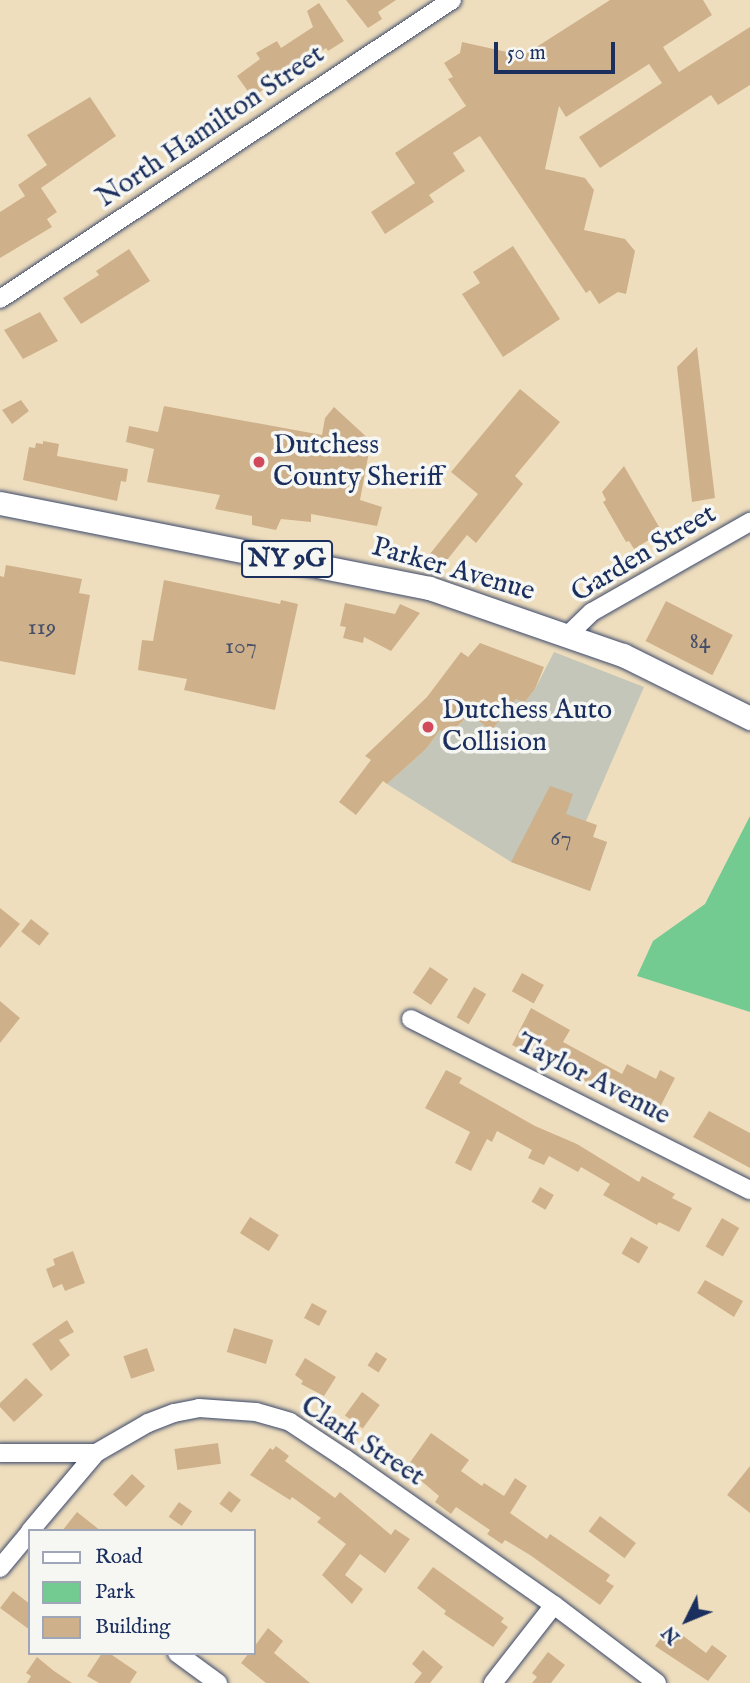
<!DOCTYPE html>
<html>
<head>
<meta charset="utf-8">
<style>
  body { margin:0 }
  #map { position:relative; width:750px; height:1683px; overflow:hidden; background:#efdebd; font-family:"IM FELL English",serif }
  div>[style] { position:absolute }
  .industrial>* { inset:0; background:#c3c6b9 }
  .green>* { inset:0; background:#74cb91 }
  .building>* { inset:0; background:#ceb18b; transform-origin:0 0 }
  .roads { filter:drop-shadow(0 0 2px #3b496c) drop-shadow(0 0 2px #3b496c) }
  .minor>* { height:18px; margin:-9px; padding:0 9px; transform-origin:9px; border-radius:9px; background:#fff }
  .major>* { height:23px; margin:-11.5px; padding:0 11.5px; transform-origin:11.5px; border-radius:11.5px; background:#fff }
  .dots>* { width:19px; height:19px; translate:-50% -50%; box-sizing:border-box; border:4px solid #f6f6f2; border-radius:50% }
  span { translate:-50% -50%; white-space:nowrap; text-align:center; line-height:1.15; -webkit-text-stroke:7px #f6f6f2; paint-order:stroke }
  .number-label { font-size:24px; color:#485069 }
  .number-label span { -webkit-text-stroke-width:0 }
  .shield-label span { padding:2px 5px; background:#f6f6f2; border:2px solid; border-radius:5px; -webkit-text-stroke-width:0 }
  .shield-label { font-size:26px; color:#1b2f5e; font-weight:700 }
  .street-label { font-size:28px; color:#1b2f5e }
  .poi-label { font-size:28px; color:#1b2f5e }
  .left { translate:0 -50%; text-align:left }
  .legend { position:absolute; left:28px; top:1529px; width:228px; height:126px; box-sizing:border-box; background:#f6f6f2; border:2px solid #9ea6b7; margin:0; padding:9px 12px; list-style:none; font-size:21px; color:#1b2f5e }
  .legend li { display:flex; align-items:center; gap:14px; height:35px }
  .legend b { width:35px; border:2px solid #9ea6b7 }
  .north { position:absolute; left:652px; top:1585px; width:70px; height:70px; -webkit-text-stroke:5px #f6f6f2; paint-order:stroke; rotate:227deg; font-size:19px; font-weight:700; line-height:28px; text-align:center; color:#1b2f5e }
  .north::after { content:''; display:block; margin:auto; width:24px; height:32px; background:#1b2f5e; clip-path:polygon(50% 0,100% 100%,50% 72%,0 100%) }
  .scale { position:absolute; left:494px; top:42px; width:121px; height:32px; box-sizing:border-box; border:4px solid #1b2f5e; border-top:0; padding-left:9px; font-size:21px; line-height:24px; white-space:nowrap; color:#1b2f5e; -webkit-text-stroke:5px #f6f6f2; paint-order:stroke }
</style>
</head>
<body>
<div id="map">
  <div class="industrial">
    <div style="clip-path:polygon(554px 652px,644px 687px,586px 821px,593px 837px,607px 842px,590px 891px,511px 862px,387px 784px,426px 749px,440px 730px,449px 736px,470px 714px,491px 731px,516px 699px,524px 703px,535px 689px)"></div>
  </div>
  <div class="green">
    <div style="clip-path:polygon(750px 816px,750px 1012px,637px 976px,653px 941px,705px 904px)"></div>
  </div>
  <div class="building">
    <div style="clip-path:polygon(346px 0,396px 0,378px 12px,382px 19px,368px 28px)"></div>
    <div style="clip-path:polygon(610px 0,703px 0,712px 15px,663px 47px,679px 72px,750px 27px,750px 85px,718px 105px,711px 95px,600px 168px,579px 137px,662px 83px,649px 64px,566px 117px,559px 106px,545px 169px,585px 178px,594px 190px,584px 230px,625px 239px,635px 251px,626px 294px,618px 292px,599px 304px,590px 290px,586px 293px,480px 136px,453px 153px,465px 171px,429px 195px,434px 202px,385px 234px,371px 212px,415px 183px,395px 153px,466px 106px,448px 79px,453px 77px,444px 63px,460px 53px,462px 42px,507px 52px,513px 62px)"></div>
    <div style="clip-path:polygon(319px 3px,344px 41px,328px 51px,326px 48px,252px 97px,237px 76px,260px 59px,256px 53px,277px 41px,281px 48px,313px 27px,307px 11px)"></div>
    <div style="clip-path:polygon(90px 97px,116px 136px,41px 188px,57px 212px,47px 219px,52px 227px,0 258px,0 212px,25px 196px,18px 185px,47px 165px,27px 135px)"></div>
    <div style="clip-path:polygon(513px 246px,560px 319px,503px 357px,462px 294px,480px 283px,473px 272px)"></div>
    <div style="clip-path:polygon(129px 249px,150px 281px,81px 324px,63px 298px,99px 275px,96px 271px)"></div>
    <div style="clip-path:polygon(40px 312px,58px 341px,23px 359px,4px 330px)"></div>
    <div style="clip-path:polygon(697px 347px,715px 498px,692px 502px,677px 367px)"></div>
    <div style="clip-path:polygon(520px 389px,560px 422px,515px 476px,523px 484px,476px 543px,467px 535px,439px 570px,425px 560px,478px 494px,451px 472px)"></div>
    <div style="clip-path:polygon(21px 400px,29px 411px,12px 424px,2px 410px)"></div>
    <div style="clip-path:polygon(164px 406px,322px 435px,325px 418px,334px 407px,371px 441px,360px 500px,382px 507px,377px 526px,311px 514px,311px 522px,281px 519px,276px 530px,252px 525px,252px 516px,215px 509px,220px 495px,147px 482px,154px 449px,126px 442px,129px 426px,158px 432px)"></div>
    <div style="clip-path:polygon(43px 441px,59px 444px,57px 456px,128px 469px,126px 482px,121px 481px,117px 501px,23px 480px,29px 447px,35px 448px,36px 443px,43px 444px)"></div>
    <div style="clip-path:polygon(624px 466px,662px 532px,634px 549px,629px 541px,626px 542px,603px 502px,606px 500px,602px 492px)"></div>
    <div style="clip-path:polygon(6px 565px,82px 579px,79px 593px,90px 595px,75px 675px,0 661px,0 576px,4px 577px)"></div>
    <div style="clip-path:polygon(164px 580px,280px 604px,281px 600px,298px 604px,275px 710px,184px 690px,187px 679px,138px 670px,142px 640px,153px 641px)"></div>
    <div style="left:666px;top:601px;width:75px;height:45px;rotate:27deg"></div>
    <div style="clip-path:polygon(345px 603px,395px 614px,400px 604px,420px 613px,391px 651px,364px 637px,363px 643px,343px 638px,346px 627px,340px 626px)"></div>
    <div style="clip-path:polygon(480px 643px,544px 667px,535px 689px,524px 703px,516px 699px,491px 731px,470px 714px,448px 736px,440px 730px,426px 749px,387px 784px,383px 781px,356px 815px,339px 802px,371px 760px,365px 756px,427px 697px,461px 652px,468px 657px)"></div>
    <div style="clip-path:polygon(550px 786px,573px 794px,566px 814px,597px 825px,593px 837px,607px 842px,590px 891px,511px 862px)"></div>
    <div style="clip-path:polygon(0 908px,20px 924px,0 948px)"></div>
    <div style="left:31px;top:919px;width:23px;height:16px;rotate:38deg"></div>
    <div style="left:430px;top:967px;width:22px;height:31px;rotate:34deg"></div>
    <div style="left:522px;top:973px;width:25px;height:21px;rotate:29deg"></div>
    <div style="left:474px;top:987px;width:14px;height:35px;rotate:30deg"></div>
    <div style="clip-path:polygon(0 1001px,20px 1018px,0 1043px)"></div>
    <div style="clip-path:polygon(531px 1008px,570px 1030px,563px 1042px,622px 1074px,627px 1064px,656px 1079px,660px 1070px,675px 1078px,657px 1113px,606px 1088px,604px 1092px,575px 1076px,578px 1070px,555px 1058px,551px 1065px,512px 1045px)"></div>
    <div style="clip-path:polygon(446px 1070px,462px 1078px,459px 1083px,535px 1126px,577px 1144px,639px 1182px,642px 1176px,675px 1194px,672px 1198px,692px 1208px,679px 1232px,659px 1222px,657px 1225px,603px 1195px,610px 1184px,581px 1167px,578px 1172px,549px 1156px,544px 1165px,528px 1158px,532px 1150px,497px 1131px,492px 1142px,487px 1139px,471px 1171px,455px 1163px,470px 1132px,425px 1108px)"></div>
    <div style="clip-path:polygon(709px 1111px,750px 1133px,750px 1168px,693px 1137px)"></div>
    <div style="left:540px;top:1187px;width:16px;height:17px;rotate:30deg"></div>
    <div style="left:250px;top:1217px;width:34px;height:19px;rotate:32deg"></div>
    <div style="left:722px;top:1218px;width:20px;height:33px;rotate:30deg"></div>
    <div style="left:631px;top:1237px;width:20px;height:19px;rotate:30deg"></div>
    <div style="clip-path:polygon(73px 1251px,85px 1283px,65px 1291px,62px 1284px,53px 1288px,46px 1269px,55px 1265px,53px 1259px)"></div>
    <div style="clip-path:polygon(705px 1280px,743px 1301px,734px 1317px,697px 1293px)"></div>
    <div style="left:312px;top:1303px;width:17px;height:17px;rotate:28deg"></div>
    <div style="clip-path:polygon(67px 1320px,74px 1332px,59px 1340px,70px 1355px,51px 1371px,32px 1344px)"></div>
    <div style="left:234px;top:1328px;width:41px;height:25px;rotate:17deg"></div>
    <div style="left:147px;top:1348px;width:24px;height:25px;rotate:71deg"></div>
    <div style="left:376px;top:1352px;width:13px;height:16px;rotate:32deg"></div>
    <div style="clip-path:polygon(305px 1358px,336px 1377px,324px 1396px,301px 1384px,303px 1381px,295px 1375px)"></div>
    <div style="clip-path:polygon(26px 1378px,43px 1395px,14px 1422px,0 1407px,0 1403px)"></div>
    <div style="left:362px;top:1392px;width:22px;height:29px;rotate:36deg"></div>
    <div style="clip-path:polygon(431px 1433px,469px 1460px,461px 1471px,482px 1486px,484px 1483px,504px 1496px,515px 1478px,527px 1486px,510px 1513px,547px 1539px,550px 1534px,610px 1575px,606px 1581px,614px 1586px,600px 1605px,530px 1555px,505px 1540px,502px 1544px,487px 1534px,490px 1530px,456px 1507px,451px 1514px,435px 1502px,439px 1496px,406px 1468px)"></div>
    <div style="left:218px;top:1443px;width:21px;height:44px;rotate:82deg"></div>
    <div style="clip-path:polygon(276px 1446px,289px 1456px,285px 1461px,335px 1498px,340px 1492px,391px 1535px,395px 1529px,410px 1539px,385px 1573px,360px 1554px,345px 1575px,363px 1589px,352px 1604px,322px 1575px,346px 1544px,317px 1522px,321px 1518px,292px 1497px,290px 1500px,250px 1475px,270px 1448px,273px 1450px)"></div>
    <div style="clip-path:polygon(750px 1466px,750px 1513px,727px 1495px)"></div>
    <div style="left:132px;top:1474px;width:18px;height:28px;rotate:43deg"></div>
    <div style="left:229px;top:1491px;width:15px;height:16px;rotate:37deg"></div>
    <div style="left:179px;top:1502px;width:16px;height:18px;rotate:35deg"></div>
    <div style="clip-path:polygon(77px 1512px,101px 1531px,62px 1531px)"></div>
    <div style="left:600px;top:1516px;width:45px;height:19px;rotate:37deg"></div>
    <div style="clip-path:polygon(433px 1567px,504px 1618px,501px 1622px,508px 1627px,493px 1647px,444px 1614px,446px 1611px,417px 1588px)"></div>
    <div style="clip-path:polygon(13px 1591px,30px 1604px,30px 1630px,0 1608px)"></div>
    <div style="clip-path:polygon(670px 1626px,706px 1653px,712px 1645px,727px 1656px,708px 1681px,655px 1646px)"></div>
    <div style="clip-path:polygon(268px 1628px,283px 1641px,274px 1653px,310px 1683px,266px 1683px,241px 1663px,249px 1653px,254px 1653px,254px 1647px)"></div>
    <div style="clip-path:polygon(423px 1650px,443px 1667px,430px 1683px,414px 1683px,422px 1673px,412px 1664px)"></div>
    <div style="clip-path:polygon(548px 1652px,565px 1665px,551px 1683px,532px 1683px,537px 1677px,532px 1673px)"></div>
    <div style="clip-path:polygon(102px 1653px,109px 1653px,137px 1672px,130px 1683px,99px 1683px,87px 1676px)"></div>
    <div style="clip-path:polygon(37px 1657px,54px 1671px,72px 1683px,27px 1683px,31px 1676px,26px 1673px)"></div>
  </div>
  <div class="roads">
    <div class="minor">
      <div style="left:0;top:299px;width:542px;rotate:-33.48deg"></div>
      <div style="left:568px;top:635px;width:33px;rotate:-44deg"></div>
      <div style="left:592px;top:612px;width:182px;rotate:-29.7deg"></div>
      <div style="left:411px;top:1019px;width:380px;rotate:26.8deg"></div>
      <div style="left:0;top:1453px;width:96px"></div>
      <div style="left:30px;top:1531px;width:102px;rotate:-49.8deg"></div>
      <div style="left:96px;top:1453px;width:60px;rotate:-30deg"></div>
      <div style="left:148px;top:1423px;width:28px;rotate:-21deg"></div>
      <div style="left:174px;top:1413px;width:25px;rotate:-11deg"></div>
      <div style="left:199px;top:1408px;width:57px;rotate:4deg"></div>
      <div style="left:256px;top:1412px;width:35px;rotate:16deg"></div>
      <div style="left:290px;top:1422px;width:67px;rotate:33.5deg"></div>
      <div style="left:346px;top:1459px;width:254px;rotate:35.1deg"></div>
      <div style="left:554px;top:1605px;width:129px;rotate:37.1deg"></div>
      <div style="left:0;top:1568px;width:47px;rotate:-50.2deg"></div>
      <div style="left:177px;top:1653px;width:51px;rotate:36.2deg"></div>
      <div style="left:493px;top:1683px;width:99px;rotate:-52deg"></div>
    </div>
    <div class="major">
      <div style="left:0;top:503px;width:437px;rotate:11.2deg"></div>
      <div style="left:429px;top:588px;width:205px;rotate:19.1deg"></div>
      <div style="left:623px;top:655px;width:142px;rotate:26.4deg"></div>
    </div>
  </div>
  <div class="dots">
    <div style="left:259px;top:462px;background:#d1495b"></div>
    <div style="left:428px;top:727px;background:#d1495b"></div>
  </div>
  <div class="number-label">
    <span style="left:42px;top:628px">119</span>
    <span style="left:700px;top:642px">84</span>
    <span style="left:241px;top:647px">107</span>
    <span style="left:561px;top:839px">67</span>
  </div>
  <div class="shield-label">
    <span style="left:287px;top:559px">NY 9G</span>
  </div>
  <div class="street-label">
    <span style="left:211px;top:127px;rotate:-34deg">North Hamilton Street</span>
    <span style="left:644px;top:554px;rotate:-31deg">Garden Street</span>
    <span style="left:453px;top:570px;rotate:16deg">Parker Avenue</span>
    <span style="left:593px;top:1080px;rotate:27deg">Taylor Avenue</span>
    <span style="left:362px;top:1442px;rotate:33deg">Clark Street</span>
  </div>
  <div class="poi-label">
    <span class="left" style="left:273px;top:462px">Dutchess<br>County Sheriff</span>
    <span class="left" style="left:442px;top:727px">Dutchess Auto<br>Collision</span>
  </div>
  <ul class="legend">
  <li><b style="height:9px;background:#fff"></b>Road</li>
  <li><b style="height:19px;background:#74cb91"></b>Park</li>
  <li><b style="height:19px;background:#ceb18b"></b>Building</li>
  </ul>
  <div class="north">N</div>
  <div class="scale">50 m</div>
</div>
</body>
</html>
